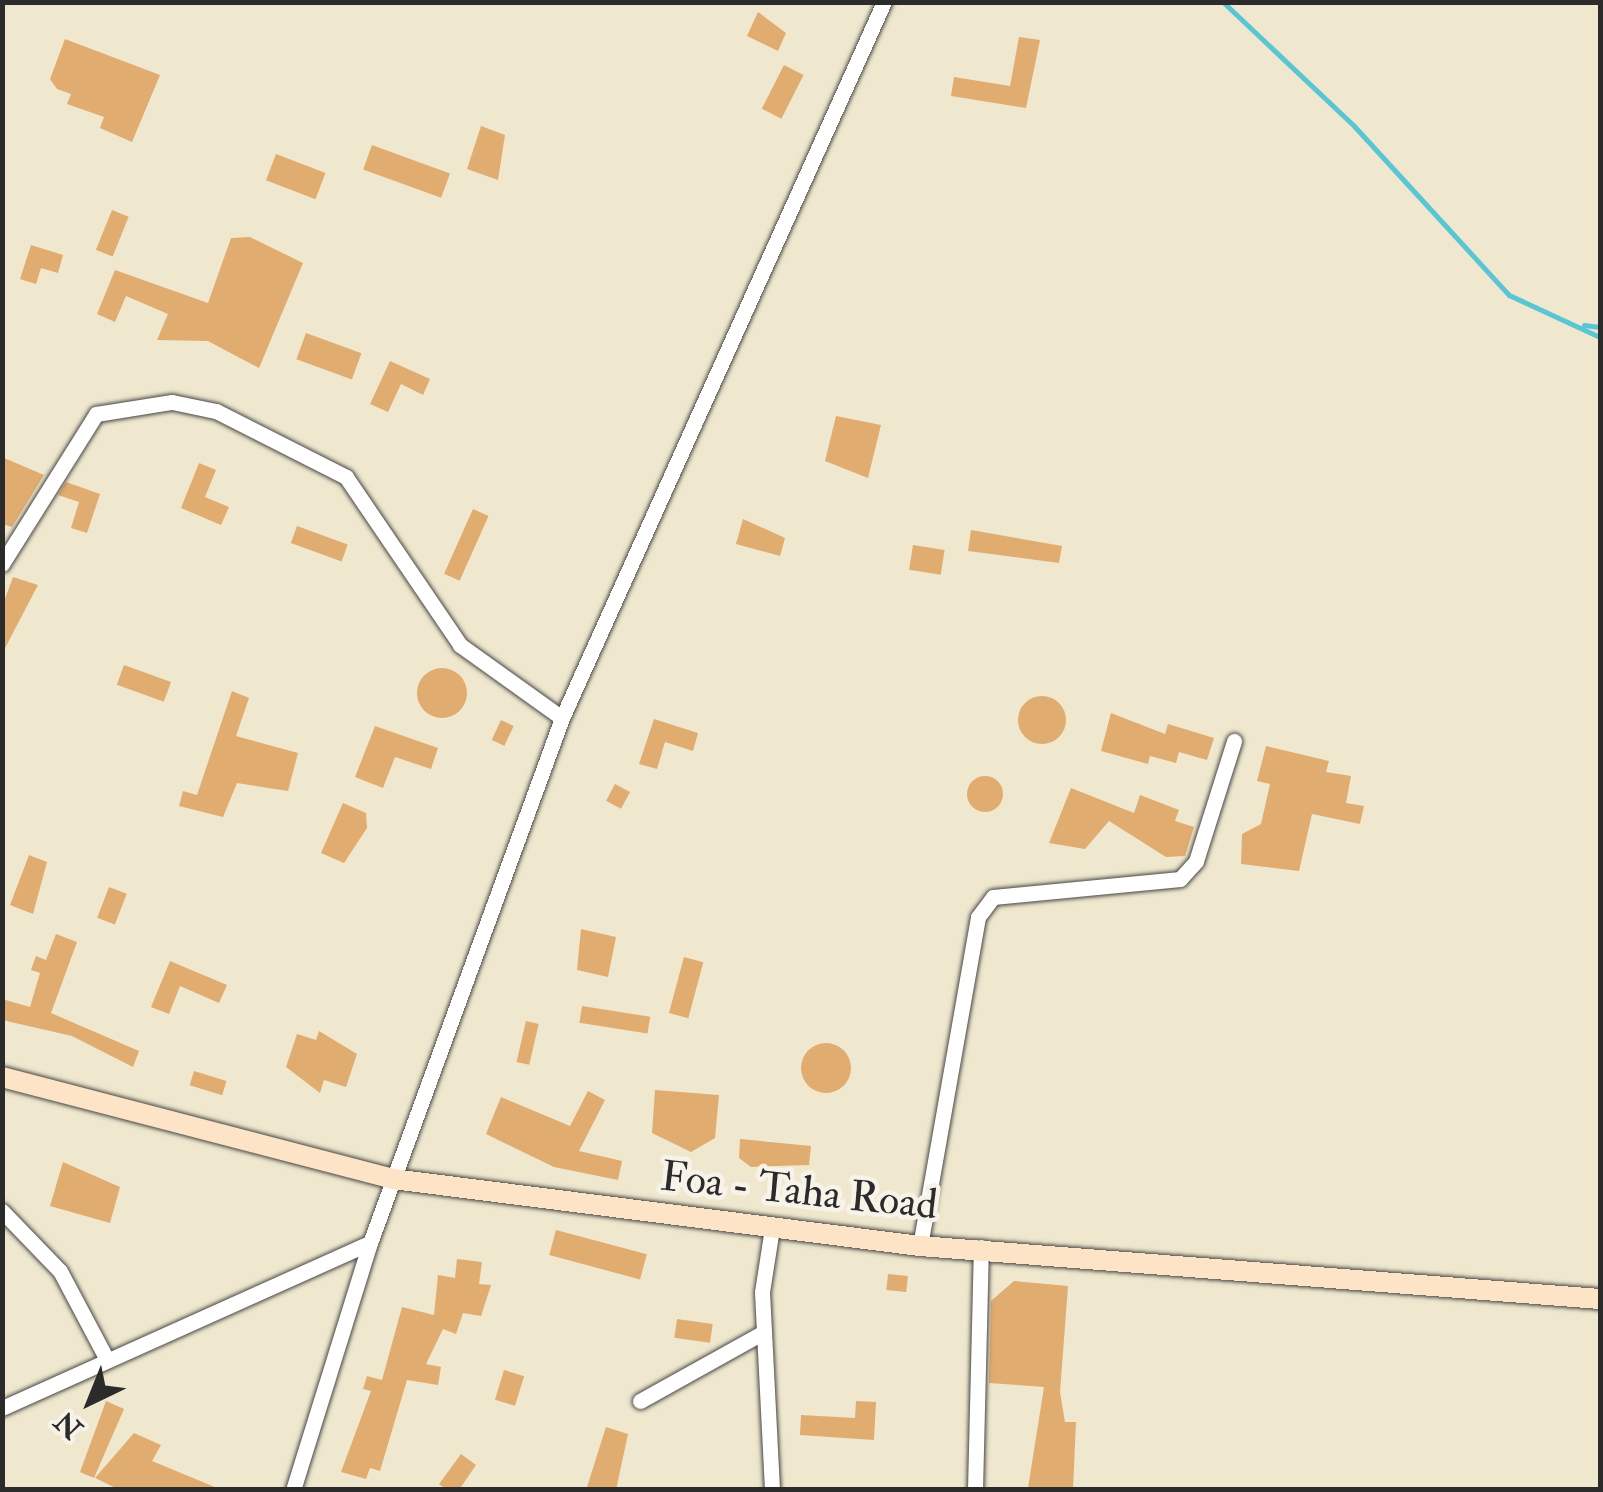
<!DOCTYPE html>
<html>
<head>
<meta charset="utf-8">
<style>
  body { margin:0 }
  #map { position:relative; width:1603px; height:1492px; overflow:hidden; background:#efe8cf; font-family:"IM FELL Double Pica",serif }
  div>[style] { position:absolute }
  .stream>* { height:5px; margin:-2.5px; padding:0 2.5px; transform-origin:2.5px; border-radius:2.5px; background:#5ac5d3 }
  .building>* { inset:0; background:#e1ac70; transform-origin:0 0 }
  .round { border-radius:50% }
  .roads { filter:drop-shadow(0 0 2px #484744) drop-shadow(0 0 2px #484744) }
  .street>* { height:15px; margin:-7.5px; padding:0 7.5px; transform-origin:7.5px; border-radius:7.5px; background:#fff }
  .secondary>* { height:20px; margin:-10px; padding:0 10px; transform-origin:10px; border-radius:10px; background:#fee4c6 }
  span { translate:-50% -50%; white-space:nowrap; text-align:center; line-height:1.15; -webkit-text-stroke:9px #f7f3e8; paint-order:stroke }
  .street-label { font-size:42px; color:#2b2b2b }
  .frame { position:absolute; inset:0; border:5px solid #2b2b2b; pointer-events:none }
  .north { position:absolute; left:40px; top:1352px; width:100px; height:100px; -webkit-text-stroke:8px #f7f3e8; paint-order:stroke; rotate:223deg; font-size:28px; font-weight:700; line-height:40px; text-align:center; color:#2b2b2b }
  .north::after { content:''; display:block; margin:auto; width:35px; height:45px; background:#2b2b2b; clip-path:polygon(50% 0,100% 100%,50% 72%,0 100%) }
</style>
</head>
<body>
<div id="map">
  <div class="stream">
    <div style="left:1223px;top:2px;width:182px;rotate:43.4deg"></div>
    <div style="left:1355px;top:127px;width:228px;rotate:47.5deg"></div>
    <div style="left:1509px;top:295px;width:100px;rotate:24.8deg"></div>
    <div style="left:1584px;top:325px;width:16px;rotate:7deg"></div>
  </div>
  <div class="building">
    <div style="clip-path:polygon(758px 12px,786px 33px,778px 51px,747px 36px)"></div>
    <div style="clip-path:polygon(1019px 37px,1040px 40px,1026px 108px,951px 96px,954px 77px,1010px 86px)"></div>
    <div style="clip-path:polygon(65px 39px,160px 75px,132px 142px,100px 128px,104px 117px,67px 104px,71px 94px,57px 89px,50px 79px)"></div>
    <div style="left:784px;top:65px;width:22px;height:49px;rotate:27deg"></div>
    <div style="clip-path:polygon(481px 126px,505px 135px,498px 180px,467px 169px)"></div>
    <div style="left:372px;top:145px;width:83px;height:26px;rotate:20deg"></div>
    <div style="left:276px;top:154px;width:53px;height:28px;rotate:21deg"></div>
    <div style="left:112px;top:210px;width:18px;height:43px;rotate:22deg"></div>
    <div style="clip-path:polygon(250px 237px,303px 263px,259px 368px,208px 341px,157px 340px,168px 314px,126px 296px,115px 322px,97px 314px,115px 270px,208px 303px,231px 238px)"></div>
    <div style="clip-path:polygon(31px 245px,63px 255px,58px 273px,41px 268px,36px 284px,20px 279px)"></div>
    <div style="left:306px;top:333px;width:59px;height:28px;rotate:20deg"></div>
    <div style="clip-path:polygon(390px 361px,430px 379px,423px 395px,401px 384px,388px 412px,370px 404px)"></div>
    <div style="clip-path:polygon(836px 416px,881px 425px,868px 478px,825px 461px)"></div>
    <div style="clip-path:polygon(2px 457px,44px 475px,12px 527px,2px 524px)"></div>
    <div style="clip-path:polygon(199px 463px,216px 470px,205px 497px,229px 507px,221px 525px,181px 508px)"></div>
    <div style="clip-path:polygon(66px 482px,100px 494px,87px 533px,71px 528px,79px 502px,58px 495px)"></div>
    <div style="left:473px;top:509px;width:17px;height:71px;rotate:24deg"></div>
    <div style="clip-path:polygon(743px 519px,785px 538px,780px 556px,736px 544px)"></div>
    <div style="left:297px;top:526px;width:54px;height:18px;rotate:20deg"></div>
    <div style="clip-path:polygon(971px 530px,1062px 546px,1059px 563px,968px 551px)"></div>
    <div style="left:913px;top:545px;width:32px;height:25px;rotate:9deg"></div>
    <div style="clip-path:polygon(13px 577px,38px 585px,4px 650px,2px 607px)"></div>
    <div style="left:124px;top:665px;width:50px;height:21px;rotate:20deg"></div>
    <div class="round" style="left:417px;top:668px;width:50px;height:50px"></div>
    <div style="clip-path:polygon(232px 691px,249px 698px,236px 736px,298px 753px,288px 791px,237px 783px,223px 817px,179px 806px,183px 791px,197px 795px)"></div>
    <div class="round" style="left:1018px;top:696px;width:48px;height:48px"></div>
    <div style="clip-path:polygon(1111px 713px,1165px 734px,1168px 724px,1214px 738px,1207px 760px,1179px 752px,1176px 763px,1150px 756px,1148px 764px,1101px 751px)"></div>
    <div style="clip-path:polygon(654px 719px,698px 733px,693px 751px,665px 742px,657px 769px,639px 764px)"></div>
    <div style="left:501px;top:720px;width:14px;height:22px;rotate:25deg"></div>
    <div style="clip-path:polygon(375px 726px,438px 748px,431px 769px,395px 757px,383px 788px,355px 777px)"></div>
    <div style="clip-path:polygon(1266px 746px,1329px 761px,1326px 772px,1351px 776px,1346px 803px,1364px 806px,1360px 824px,1312px 814px,1299px 871px,1241px 864px,1242px 834px,1261px 824px,1270px 784px,1257px 781px)"></div>
    <div class="round" style="left:967px;top:776px;width:36px;height:36px"></div>
    <div style="left:615px;top:784px;width:17px;height:19px;rotate:28deg"></div>
    <div style="clip-path:polygon(1071px 788px,1134px 813px,1140px 795px,1179px 810px,1175px 821px,1194px 827px,1185px 856px,1166px 857px,1109px 821px,1085px 849px,1049px 843px)"></div>
    <div style="clip-path:polygon(343px 803px,366px 813px,367px 828px,344px 863px,321px 853px)"></div>
    <div style="clip-path:polygon(29px 855px,47px 862px,33px 914px,10px 905px)"></div>
    <div style="left:109px;top:887px;width:19px;height:33px;rotate:21deg"></div>
    <div style="clip-path:polygon(581px 929px,616px 937px,608px 977px,577px 970px)"></div>
    <div style="clip-path:polygon(56px 934px,77px 942px,51px 1013px,139px 1051px,133px 1067px,72px 1036px,2px 1020px,2px 999px,30px 1007px,40px 973px,31px 970px,36px 956px,46px 960px)"></div>
    <div style="left:684px;top:957px;width:20px;height:58px;rotate:15deg"></div>
    <div style="clip-path:polygon(170px 961px,227px 985px,219px 1003px,180px 986px,169px 1014px,151px 1007px)"></div>
    <div style="left:582px;top:1006px;width:69px;height:17px;rotate:9deg"></div>
    <div style="left:526px;top:1021px;width:13px;height:42px;rotate:13deg"></div>
    <div style="clip-path:polygon(319px 1031px,357px 1054px,346px 1087px,324px 1080px,320px 1093px,286px 1067px,297px 1034px,316px 1040px)"></div>
    <div class="round" style="left:801px;top:1043px;width:50px;height:50px"></div>
    <div style="left:194px;top:1071px;width:34px;height:15px;rotate:17deg"></div>
    <div style="clip-path:polygon(655px 1090px,719px 1095px,715px 1138px,691px 1152px,652px 1133px)"></div>
    <div style="clip-path:polygon(588px 1091px,605px 1100px,579px 1151px,622px 1161px,618px 1180px,554px 1167px,486px 1134px,501px 1097px,570px 1126px)"></div>
    <div style="clip-path:polygon(740px 1139px,811px 1146px,809px 1165px,751px 1167px,739px 1158px)"></div>
    <div style="clip-path:polygon(63px 1162px,120px 1187px,110px 1223px,50px 1206px)"></div>
    <div style="left:556px;top:1230px;width:94px;height:26px;rotate:15deg"></div>
    <div style="clip-path:polygon(457px 1259px,482px 1262px,479px 1284px,491px 1285px,481px 1316px,463px 1313px,456px 1334px,443px 1329px,426px 1364px,441px 1367px,438px 1385px,407px 1380px,380px 1471px,370px 1468px,366px 1479px,341px 1472px,371px 1391px,363px 1389px,367px 1376px,382px 1380px,402px 1307px,434px 1315px,438px 1275px,455px 1278px)"></div>
    <div style="left:888px;top:1274px;width:20px;height:16px;rotate:6deg"></div>
    <div style="clip-path:polygon(1014px 1281px,1068px 1286px,1060px 1392px,1065px 1422px,1076px 1422px,1073px 1490px,1028px 1488px,1044px 1387px,989px 1383px,991px 1301px)"></div>
    <div style="left:677px;top:1319px;width:36px;height:19px;rotate:8deg"></div>
    <div style="left:504px;top:1370px;width:21px;height:31px;rotate:17deg"></div>
    <div style="clip-path:polygon(106px 1401px,124px 1409px,94px 1478px,80px 1472px)"></div>
    <div style="clip-path:polygon(856px 1401px,876px 1402px,874px 1440px,800px 1435px,801px 1415px,855px 1418px)"></div>
    <div style="clip-path:polygon(606px 1427px,628px 1434px,616px 1490px,586px 1490px)"></div>
    <div style="clip-path:polygon(134px 1433px,161px 1445px,152px 1461px,222px 1490px,120px 1490px,95px 1478px)"></div>
    <div style="clip-path:polygon(461px 1454px,476px 1465px,459px 1490px,447px 1490px,439px 1484px)"></div>
  </div>
  <div class="roads">
    <div class="street">
      <div style="left:2px;top:564px;width:177px;rotate:-57.9deg"></div>
      <div style="left:96px;top:414px;width:77px;rotate:-9deg"></div>
      <div style="left:172px;top:402px;width:45px;rotate:11.6deg"></div>
      <div style="left:216px;top:411px;width:146px;rotate:26.9deg"></div>
      <div style="left:346px;top:477px;width:203px;rotate:55.8deg"></div>
      <div style="left:460px;top:645px;width:125px;rotate:35.6deg"></div>
      <div style="left:2px;top:1211px;width:83px;rotate:46deg"></div>
      <div style="left:60px;top:1271px;width:98px;rotate:62.1deg"></div>
      <div style="left:772px;top:1228px;width:65px;rotate:98.9deg"></div>
      <div style="left:762px;top:1292px;width:198px;rotate:87.1deg"></div>
      <div style="left:920px;top:1246px;width:334px;rotate:-80deg"></div>
      <div style="left:978px;top:917px;width:25px;rotate:-53deg"></div>
      <div style="left:993px;top:897px;width:188px;rotate:-5.5deg"></div>
      <div style="left:1180px;top:879px;width:24px;rotate:-48deg"></div>
      <div style="left:1196px;top:861px;width:126px;rotate:-72.4deg"></div>
      <div style="left:640px;top:1401px;width:140px;rotate:-29.1deg"></div>
      <div style="left:2px;top:1408px;width:403px;rotate:-24.2deg"></div>
      <div style="left:370px;top:1243px;width:559px;rotate:-69.91deg"></div>
      <div style="left:562px;top:718px;width:785px;rotate:-65.79deg"></div>
      <div style="left:293px;top:1490px;width:259px;rotate:-72.7deg"></div>
      <div style="left:975px;top:1490px;width:243px;rotate:-88.6deg"></div>
    </div>
    <div class="secondary">
      <div style="left:2px;top:1077px;width:404px;rotate:14.6deg"></div>
      <div style="left:393px;top:1179px;width:531px;rotate:7.25deg"></div>
      <div style="left:920px;top:1246px;width:682px;rotate:4.46deg"></div>
    </div>
  </div>
  <div class="street-label">
    <span style="left:799px;top:1191px;rotate:6deg">Foa - Taha Road</span>
  </div>
  <div class="frame"></div>
  <div class="north">N</div>
</div>
</body>
</html>
